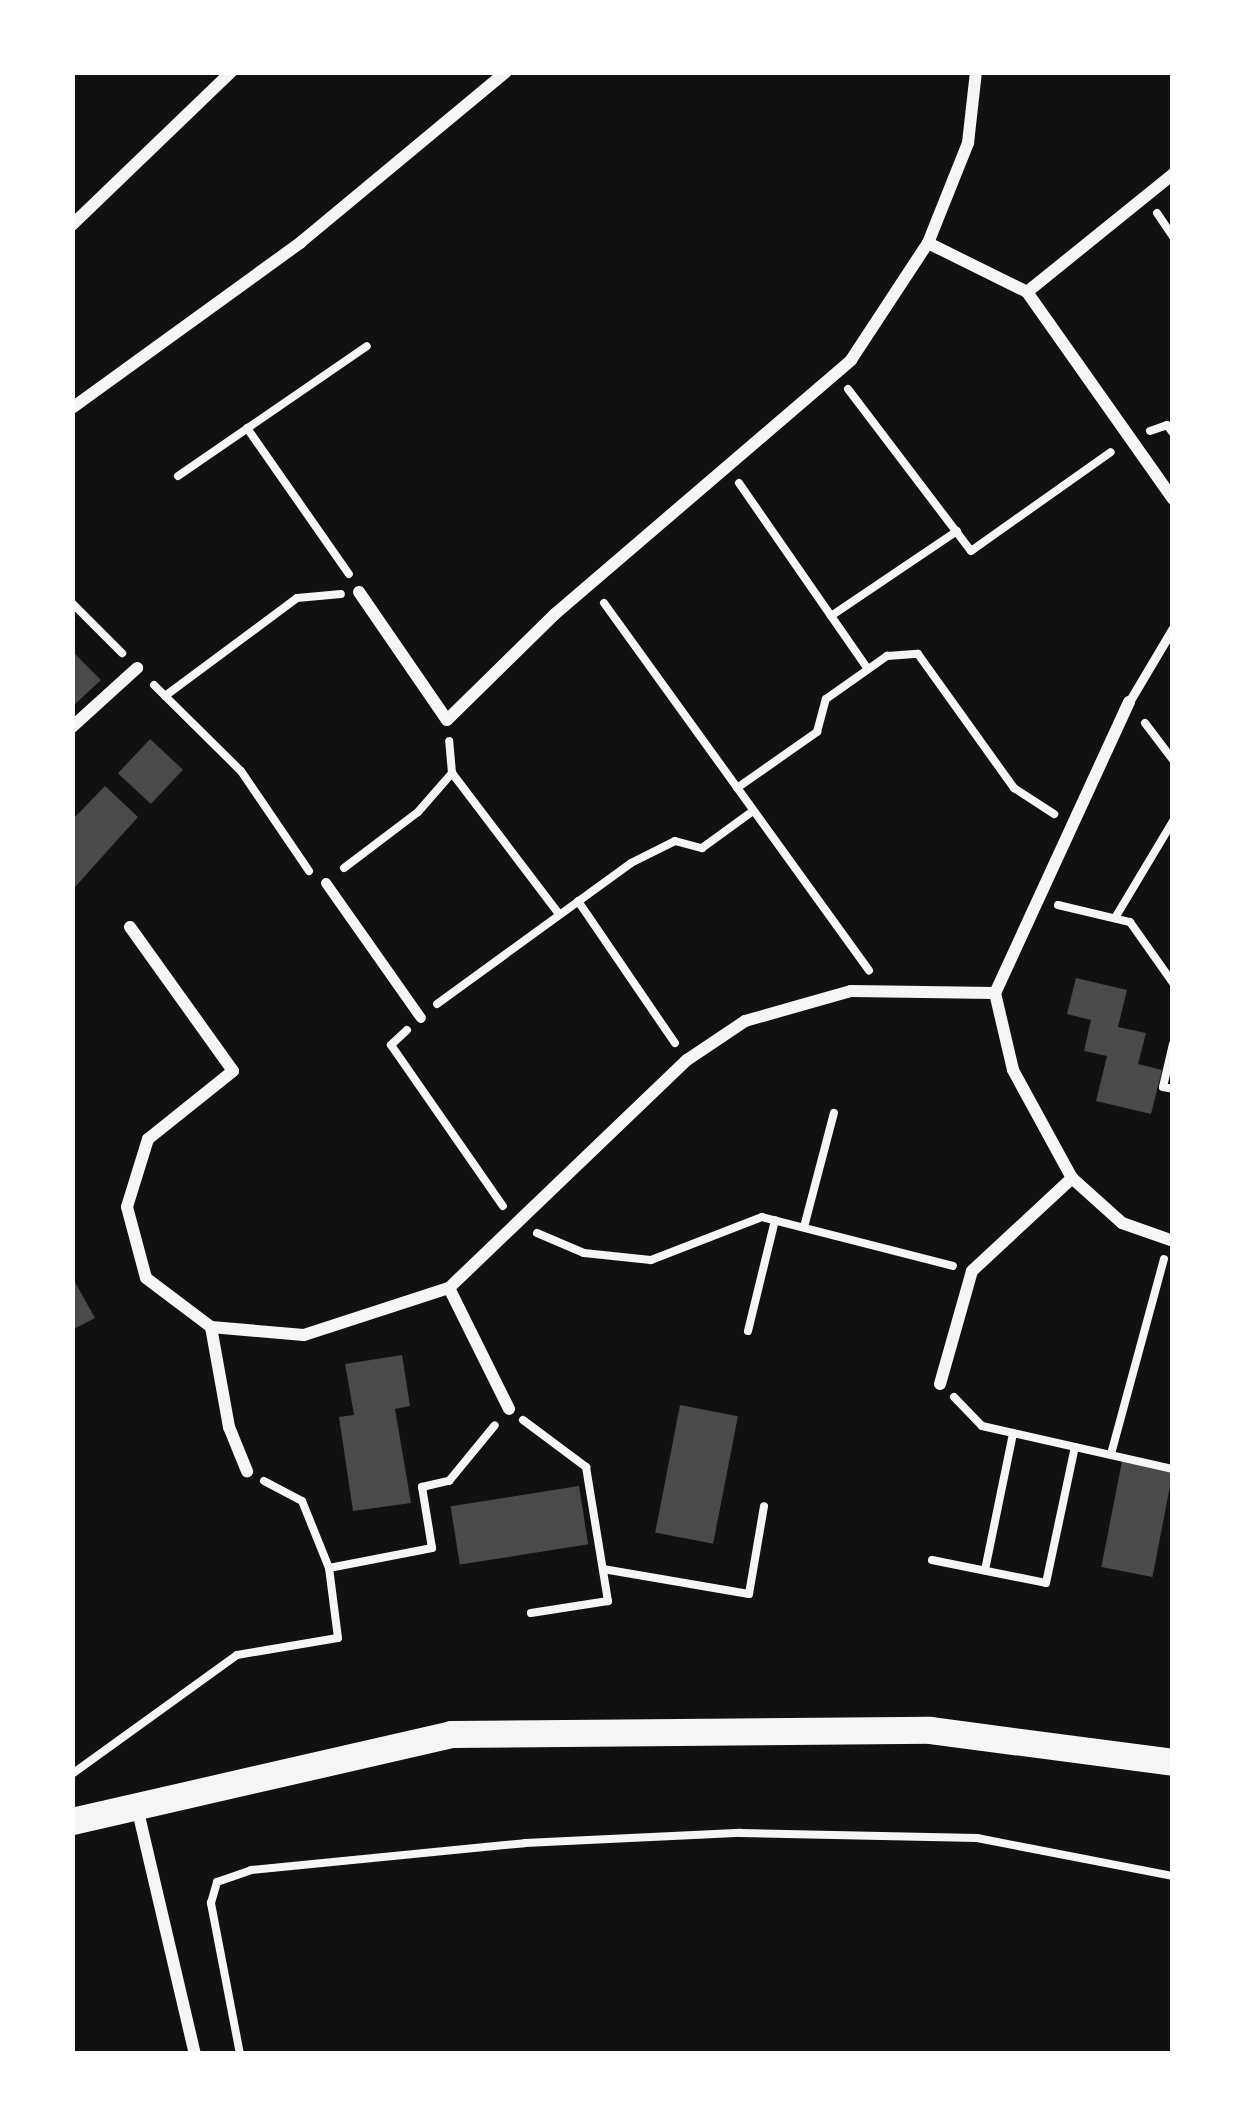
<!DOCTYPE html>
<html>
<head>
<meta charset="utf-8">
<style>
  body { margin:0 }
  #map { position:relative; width:1245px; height:2126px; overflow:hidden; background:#111; font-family:"PT Sans Narrow",sans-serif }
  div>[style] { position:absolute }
  .building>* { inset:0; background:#4a4a4a; transform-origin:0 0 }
  .path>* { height:8px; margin:-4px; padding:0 4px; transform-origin:4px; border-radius:4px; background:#f5f5f5 }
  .service>* { height:9px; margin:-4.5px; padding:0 4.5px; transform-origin:4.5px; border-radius:4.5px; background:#f5f5f5 }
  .pedestrian>* { height:10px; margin:-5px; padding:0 5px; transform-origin:5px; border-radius:5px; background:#f5f5f5 }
  .minor>* { height:12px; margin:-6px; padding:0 6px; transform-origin:6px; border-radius:6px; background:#f5f5f5 }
  .primary>* { height:27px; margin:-13.5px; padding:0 13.5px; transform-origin:13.5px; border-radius:13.5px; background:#f5f5f5 }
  span { translate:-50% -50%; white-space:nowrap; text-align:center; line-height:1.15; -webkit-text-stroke:10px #fff; paint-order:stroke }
  .frame { position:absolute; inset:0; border:75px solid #fff; pointer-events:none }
</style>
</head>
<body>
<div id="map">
  <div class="building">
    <div style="clip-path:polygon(72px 651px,101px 680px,72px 707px)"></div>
    <div style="left:150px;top:739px;width:45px;height:47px;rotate:43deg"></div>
    <div style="clip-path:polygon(105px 786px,138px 817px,75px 887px,72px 820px)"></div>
    <div style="clip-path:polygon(1076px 978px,1127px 990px,1118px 1027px,1146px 1033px,1138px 1064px,1162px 1070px,1151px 1114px,1096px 1101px,1107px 1056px,1084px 1051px,1091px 1020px,1067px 1014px)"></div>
    <div style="clip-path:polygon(72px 1277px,95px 1318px,72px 1330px)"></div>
    <div style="clip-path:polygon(402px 1355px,410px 1406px,395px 1409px,411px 1503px,353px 1511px,339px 1417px,354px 1415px,345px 1364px)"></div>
    <div style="left:680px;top:1405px;width:59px;height:130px;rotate:11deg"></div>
    <div style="left:1122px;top:1461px;width:52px;height:108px;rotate:11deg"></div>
    <div style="left:579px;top:1486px;width:59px;height:130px;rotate:81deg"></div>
  </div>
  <div class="path">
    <div style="left:1157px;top:213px;width:29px;rotate:56deg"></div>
    <div style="left:848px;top:389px;width:203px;rotate:52.8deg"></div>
    <div style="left:971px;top:551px;width:171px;rotate:-35.3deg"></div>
    <div style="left:247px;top:428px;width:178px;rotate:55.1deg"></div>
    <div style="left:1150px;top:431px;width:18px;rotate:-19deg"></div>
    <div style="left:1167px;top:425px;width:10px;rotate:53deg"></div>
    <div style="left:178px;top:476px;width:229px;rotate:-34.5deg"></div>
    <div style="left:739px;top:483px;width:226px;rotate:55.3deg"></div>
    <div style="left:72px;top:603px;width:71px;rotate:45deg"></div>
    <div style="left:604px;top:603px;width:453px;rotate:54.2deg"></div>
    <div style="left:831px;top:616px;width:152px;rotate:-34deg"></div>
    <div style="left:154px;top:685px;width:122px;rotate:44.7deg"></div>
    <div style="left:241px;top:771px;width:121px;rotate:55.8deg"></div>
    <div style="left:165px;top:696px;width:164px;rotate:-36.6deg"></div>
    <div style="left:297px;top:598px;width:44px;rotate:-5.2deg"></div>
    <div style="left:1145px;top:723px;width:46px;rotate:52.9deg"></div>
    <div style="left:452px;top:773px;width:177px;rotate:52.8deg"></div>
    <div style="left:737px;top:788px;width:98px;rotate:-35deg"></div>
    <div style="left:817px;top:732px;width:34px;rotate:-75deg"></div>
    <div style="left:826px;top:699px;width:75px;rotate:-35.2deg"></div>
    <div style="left:887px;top:656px;width:31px;rotate:-4deg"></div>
    <div style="left:918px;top:654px;width:165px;rotate:54.4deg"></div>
    <div style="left:1014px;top:788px;width:48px;rotate:33deg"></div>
    <div style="left:344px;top:868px;width:93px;rotate:-37.1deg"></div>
    <div style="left:418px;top:812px;width:52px;rotate:-48.9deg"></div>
    <div style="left:452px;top:773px;width:32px;rotate:-95deg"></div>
    <div style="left:578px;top:901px;width:172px;rotate:55.7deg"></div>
    <div style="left:1058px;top:905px;width:74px;rotate:13.3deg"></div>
    <div style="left:1130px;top:922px;width:75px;rotate:54.8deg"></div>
    <div style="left:1115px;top:918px;width:113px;rotate:-59.1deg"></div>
    <div style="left:437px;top:1004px;width:240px;rotate:-36deg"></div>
    <div style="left:631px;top:863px;width:49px;rotate:-26.6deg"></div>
    <div style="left:675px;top:841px;width:28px;rotate:15deg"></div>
    <div style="left:702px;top:848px;width:63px;rotate:-36deg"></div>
    <div style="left:407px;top:1030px;width:22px;rotate:137deg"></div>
    <div style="left:391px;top:1045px;width:196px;rotate:55.2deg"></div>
    <div style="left:1173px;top:1044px;width:44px;rotate:103.1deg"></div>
    <div style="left:1163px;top:1087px;width:10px;rotate:11deg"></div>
    <div style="left:804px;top:1227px;width:118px;rotate:-75.3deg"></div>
    <div style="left:537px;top:1233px;width:51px;rotate:23.1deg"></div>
    <div style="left:584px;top:1253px;width:67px;rotate:6deg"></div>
    <div style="left:651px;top:1260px;width:119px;rotate:-21.2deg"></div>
    <div style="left:762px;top:1217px;width:197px;rotate:14.4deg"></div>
    <div style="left:748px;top:1331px;width:114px;rotate:-76.3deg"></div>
    <div style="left:954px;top:1397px;width:40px;rotate:46deg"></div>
    <div style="left:982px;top:1426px;width:196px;rotate:12.7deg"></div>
    <div style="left:523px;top:1420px;width:79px;rotate:36.7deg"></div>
    <div style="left:586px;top:1467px;width:136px;rotate:80.7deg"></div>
    <div style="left:608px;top:1601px;width:78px;rotate:171.1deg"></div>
    <div style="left:1111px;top:1454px;width:202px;rotate:-74.8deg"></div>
    <div style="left:932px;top:1560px;width:116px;rotate:11.4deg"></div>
    <div style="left:1046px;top:1583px;width:139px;rotate:-78deg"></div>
    <div style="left:329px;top:1568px;width:105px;rotate:-11deg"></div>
    <div style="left:432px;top:1548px;width:62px;rotate:-99.3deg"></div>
    <div style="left:422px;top:1487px;width:28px;rotate:-13deg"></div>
    <div style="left:449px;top:1481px;width:72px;rotate:-50.6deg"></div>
    <div style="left:603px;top:1569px;width:148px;rotate:9.7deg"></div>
    <div style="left:749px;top:1594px;width:89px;rotate:-80.3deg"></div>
    <div style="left:985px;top:1570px;width:140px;rotate:-78.4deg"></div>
    <div style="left:72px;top:1774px;width:203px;rotate:-35.8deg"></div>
    <div style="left:237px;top:1655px;width:102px;rotate:-9.6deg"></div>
    <div style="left:338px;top:1638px;width:71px;rotate:-97.3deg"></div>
    <div style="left:329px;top:1568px;width:72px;rotate:-111.9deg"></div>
    <div style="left:302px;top:1501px;width:43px;rotate:-152.2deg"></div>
    <div style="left:240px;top:2054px;width:154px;rotate:-100.9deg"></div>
    <div style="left:211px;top:1903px;width:22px;rotate:-74deg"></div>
    <div style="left:217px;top:1882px;width:36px;rotate:-19deg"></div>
    <div style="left:251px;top:1870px;width:275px;rotate:-5.6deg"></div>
    <div style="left:525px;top:1843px;width:216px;rotate:-2.7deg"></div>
    <div style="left:741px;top:1833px;width:236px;rotate:1.2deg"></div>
    <div style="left:977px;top:1838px;width:200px;rotate:11deg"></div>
  </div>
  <div class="service">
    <div style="left:1129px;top:702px;width:86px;rotate:-59.3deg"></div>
  </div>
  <div class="pedestrian">
    <div style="left:326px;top:883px;width:165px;rotate:54.9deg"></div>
  </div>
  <div class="minor">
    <div style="left:72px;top:225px;width:221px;rotate:-43.9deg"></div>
    <div style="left:928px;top:243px;width:110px;rotate:26.3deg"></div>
    <div style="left:1027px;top:292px;width:253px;rotate:54.8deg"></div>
    <div style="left:1027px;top:292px;width:188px;rotate:-38.9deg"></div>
    <div style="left:72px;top:408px;width:283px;rotate:-35.9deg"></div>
    <div style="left:301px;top:242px;width:266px;rotate:-39.7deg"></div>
    <div style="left:359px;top:592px;width:155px;rotate:55.5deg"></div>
    <div style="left:447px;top:720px;width:151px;rotate:-44.5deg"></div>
    <div style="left:555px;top:614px;width:390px;rotate:-40.6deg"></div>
    <div style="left:851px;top:360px;width:140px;rotate:-56.7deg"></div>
    <div style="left:928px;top:243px;width:108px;rotate:-68.2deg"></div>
    <div style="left:968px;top:143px;width:71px;rotate:-83.6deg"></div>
    <div style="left:1129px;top:702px;width:320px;rotate:114.7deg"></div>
    <div style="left:995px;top:993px;width:79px;rotate:76.8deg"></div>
    <div style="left:1013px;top:1070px;width:123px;rotate:61.4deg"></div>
    <div style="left:1072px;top:1178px;width:67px;rotate:42deg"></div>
    <div style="left:1122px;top:1223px;width:54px;rotate:19.4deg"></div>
    <div style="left:72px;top:727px;width:88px;rotate:-42.2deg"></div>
    <div style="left:130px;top:927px;width:177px;rotate:54.4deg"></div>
    <div style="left:233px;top:1071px;width:109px;rotate:141.3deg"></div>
    <div style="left:148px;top:1139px;width:71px;rotate:107.2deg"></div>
    <div style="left:127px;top:1207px;width:73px;rotate:75deg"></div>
    <div style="left:146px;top:1278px;width:81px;rotate:37deg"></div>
    <div style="left:211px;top:1327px;width:93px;rotate:4.9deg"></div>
    <div style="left:304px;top:1335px;width:152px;rotate:-18deg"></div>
    <div style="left:449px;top:1288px;width:330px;rotate:-43.8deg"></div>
    <div style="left:687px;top:1060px;width:70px;rotate:-33.9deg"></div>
    <div style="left:745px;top:1021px;width:110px;rotate:-15.8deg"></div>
    <div style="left:851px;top:991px;width:144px;rotate:0.8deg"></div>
    <div style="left:449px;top:1288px;width:135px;rotate:63.6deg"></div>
    <div style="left:211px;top:1327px;width:102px;rotate:79.8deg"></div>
    <div style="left:229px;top:1427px;width:48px;rotate:67.8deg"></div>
    <div style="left:940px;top:1384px;width:117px;rotate:-74.2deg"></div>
    <div style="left:972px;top:1271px;width:137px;rotate:-42.9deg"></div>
    <div style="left:136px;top:1803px;width:258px;rotate:76.8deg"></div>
  </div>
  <div class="primary">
    <div style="left:72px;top:1821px;width:389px;rotate:-12.9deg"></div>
    <div style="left:451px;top:1734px;width:479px;rotate:-0.5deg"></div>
    <div style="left:930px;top:1730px;width:245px;rotate:7.5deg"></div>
  </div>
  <div class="frame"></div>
</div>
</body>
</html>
